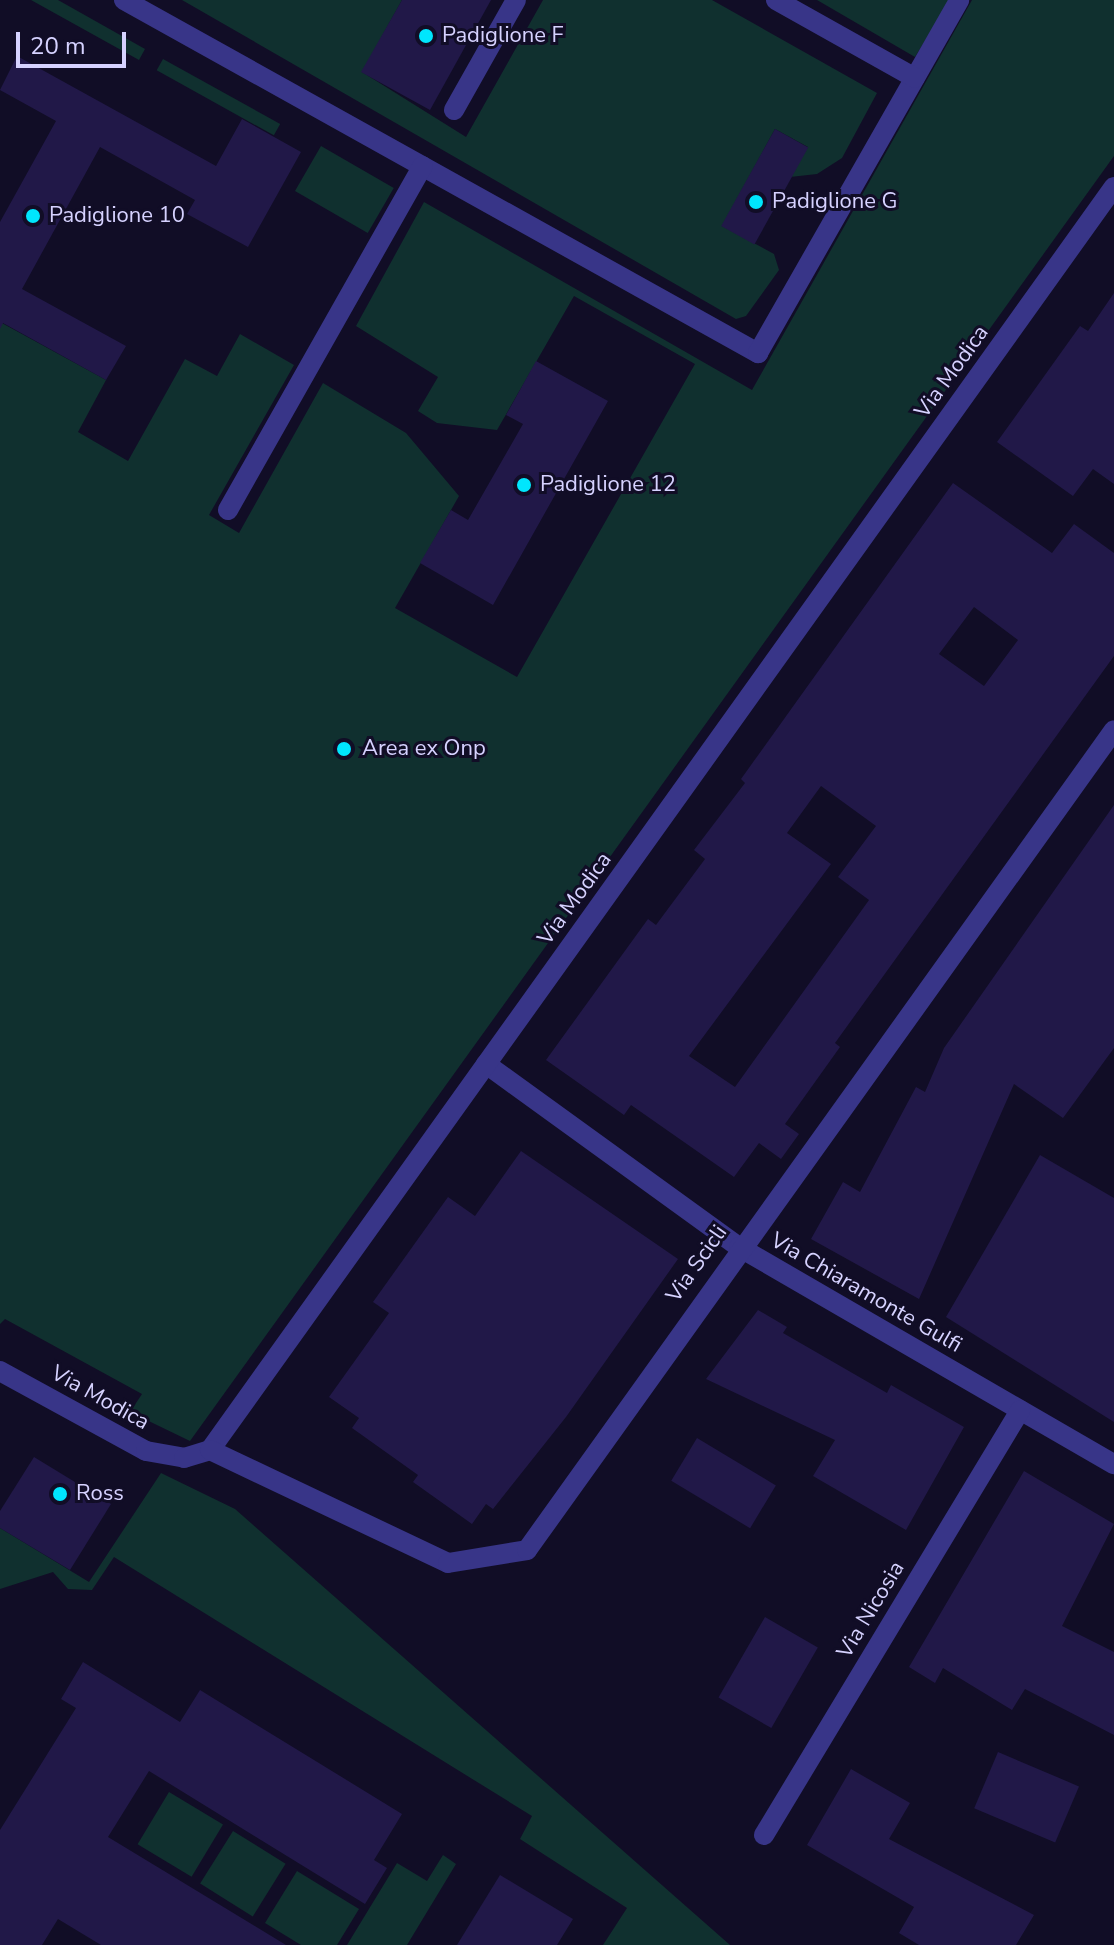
<!DOCTYPE html>
<html>
<head>
<meta charset="utf-8">
<style>
  body { margin:0 }
  #map { position:relative; width:1114px; height:1945px; overflow:hidden; background:#110d26; font-family:"Nunito Sans",sans-serif }
  div>[style] { position:absolute }
  .green>* { inset:0; background:#10302f; transform-origin:0 0 }
  .building>* { inset:0; background:#211848; transform-origin:0 0 }
  .minor>* { height:20px; margin:-10px; padding:0 10px; transform-origin:10px; border-radius:10px; background:#383588 }
  .dots>* { width:22px; height:22px; translate:-50% -50%; box-sizing:border-box; border:4px solid #110d26; border-radius:50% }
  span { translate:-50% -50%; white-space:nowrap; text-align:center; line-height:1.15; -webkit-text-stroke:6px #110d26; paint-order:stroke }
  .poi-label { font-size:22px; color:#d6d2ff }
  .left { translate:0 -50%; text-align:left }
  .street-label { font-size:22px; color:#d6d2ff }
  .scale { position:absolute; left:16px; top:32px; width:110px; height:36px; box-sizing:border-box; border:4px solid #d6d2ff; border-top:0; padding-left:10px; font-size:24px; line-height:28px; white-space:nowrap; color:#d6d2ff; -webkit-text-stroke:6px #110d26; paint-order:stroke }
</style>
</head>
<body>
<div id="map">
  <div class="green">
    <div style="clip-path:polygon(31px 0,58px 0,145px 49px,139px 60px)"></div>
    <div style="clip-path:polygon(182px 0,402px 0,362px 72px,466px 137px,543px 0,712px 0,877px 93px,842px 158px,817px 174px,790px 177px,808px 147px,775px 129px,722px 226px,774px 254px,779px 270px,746px 316px,736px 319px)"></div>
    <div style="clip-path:polygon(817px 0,950px 0,915px 57px)"></div>
    <div style="clip-path:polygon(972px 0,1114px 0,1114px 156px,190px 1441px,130px 1412px,142px 1394px,5px 1319px,0 1324px,0 322px,106px 380px,78px 432px,128px 461px,185px 359px,217px 376px,240px 334px,294px 365px,209px 515px,239px 533px,323px 383px,406px 433px,459px 496px,395px 608px,517px 677px,695px 364px,574px 296px,497px 430px,437px 423px,418px 411px,438px 377px,356px 326px,424px 202px,752px 390px)"></div>
    <div style="left:163px;top:59px;width:134px;height:13px;rotate:29deg"></div>
    <div style="left:321px;top:146px;width:84px;height:52px;rotate:30deg"></div>
    <div style="clip-path:polygon(161px 1473px,235px 1509px,730px 1945px,603px 1945px,627px 1908px,520px 1839px,532px 1816px,114px 1557px,92px 1590px,68px 1589px,53px 1572px,0 1589px,0 1528px,89px 1582px)"></div>
    <div style="left:169px;top:1792px;width:63px;height:61px;rotate:31deg"></div>
    <div style="left:233px;top:1831px;width:62px;height:62px;rotate:32deg"></div>
    <div style="clip-path:polygon(443px 1855px,456px 1864px,407px 1945px,347px 1945px,397px 1863px,427px 1881px)"></div>
    <div style="clip-path:polygon(297px 1871px,359px 1909px,337px 1945px,301px 1945px,265px 1923px)"></div>
  </div>
  <div class="building">
    <div style="clip-path:polygon(402px 0,491px 0,430px 110px,361px 72px)"></div>
    <div style="clip-path:polygon(17px 56px,216px 166px,242px 119px,301px 152px,248px 247px,187px 214px,195px 200px,100px 147px,22px 289px,126px 346px,106px 380px,3px 323px,0 329px,0 222px,56px 121px,0 90px)"></div>
    <div style="left:775px;top:129px;width:38px;height:111px;rotate:29deg"></div>
    <div style="clip-path:polygon(1114px 293px,1114px 484px,1093px 469px,1073px 496px,997px 442px,1080px 326px,1088px 331px)"></div>
    <div style="clip-path:polygon(536px 361px,608px 401px,493px 605px,420px 563px,451px 510px,468px 520px,523px 424px,506px 415px)"></div>
    <div style="clip-path:polygon(evenodd,953px 483px,1052px 553px,1074px 524px,1114px 553px,1114px 656px,835px 1043px,840px 1047px,785px 1124px,799px 1134px,781px 1159px,759px 1143px,734px 1177px,631px 1105px,624px 1115px,546px 1060px,648px 919px,656px 925px,705px 859px,694px 850px,745px 783px,741px 779px,953px 483px,974px 607px,1018px 640px,984px 686px,939px 654px,974px 607px,953px 483px,821px 786px,876px 826px,838px 877px,869px 900px,735px 1087px,689px 1056px,831px 864px,787px 833px,821px 786px)"></div>
    <div style="clip-path:polygon(1114px 805px,1114px 1048px,1063px 1118px,1014px 1084px,919px 1299px,811px 1239px,843px 1182px,860px 1192px,916px 1087px,925px 1092px,944px 1048px)"></div>
    <div style="clip-path:polygon(521px 1151px,678px 1259px,566px 1417px,493px 1509px,486px 1504px,472px 1524px,413px 1482px,418px 1475px,352px 1428px,359px 1418px,329px 1397px,389px 1313px,373px 1302px,448px 1197px,475px 1216px)"></div>
    <div style="clip-path:polygon(1040px 1155px,1114px 1198px,1114px 1422px,946px 1317px)"></div>
    <div style="clip-path:polygon(758px 1310px,787px 1327px,783px 1333px,887px 1393px,891px 1385px,964px 1427px,906px 1530px,813px 1476px,835px 1440px,706px 1379px)"></div>
    <div style="left:697px;top:1438px;width:92px;height:50px;rotate:31deg"></div>
    <div style="clip-path:polygon(34px 1457px,111px 1504px,70px 1570px,0 1528px,0 1511px)"></div>
    <div style="clip-path:polygon(1024px 1471px,1114px 1524px,1062px 1626px,1114px 1652px,1114px 1735px,1025px 1689px,1012px 1710px,943px 1668px,935px 1683px,909px 1667px)"></div>
    <div style="left:765px;top:1617px;width:61px;height:93px;rotate:30deg"></div>
    <div style="clip-path:polygon(83px 1662px,180px 1722px,200px 1690px,402px 1814px,374px 1860px,387px 1868px,365px 1904px,149px 1771px,108px 1837px,286px 1945px,101px 1945px,58px 1919px,42px 1945px,0 1945px,0 1830px,76px 1708px,61px 1699px)"></div>
    <div style="left:998px;top:1752px;width:88px;height:61px;rotate:23deg"></div>
    <div style="clip-path:polygon(851px 1769px,910px 1803px,889px 1839px,1034px 1915px,1016px 1945px,919px 1945px,899px 1933px,914px 1907px,807px 1845px)"></div>
    <div style="clip-path:polygon(500px 1875px,573px 1919px,557px 1945px,457px 1945px)"></div>
  </div>
  <div class="minor">
    <div style="left:124px;top:0;width:726px;rotate:29.11deg"></div>
    <div style="left:758px;top:353px;width:406px;rotate:-60.3deg"></div>
    <div style="left:776px;top:0;width:159px;rotate:29.3deg"></div>
    <div style="left:454px;top:110px;width:126px;rotate:-60.6deg"></div>
    <div style="left:228px;top:510px;width:395px;rotate:-60.5deg"></div>
    <div style="left:486px;top:1064px;width:312px;rotate:35.9deg"></div>
    <div style="left:739px;top:1247px;width:433px;rotate:30.1deg"></div>
    <div style="left:0;top:1371px;width:166px;rotate:28.7deg"></div>
    <div style="left:146px;top:1451px;width:39px;rotate:10deg"></div>
    <div style="left:184px;top:1458px;width:27px;rotate:-17deg"></div>
    <div style="left:210px;top:1450px;width:1553px;rotate:-54.41deg"></div>
    <div style="left:210px;top:1450px;width:263px;rotate:25.4deg"></div>
    <div style="left:448px;top:1563px;width:80px;rotate:-9.3deg"></div>
    <div style="left:527px;top:1550px;width:1008px;rotate:-54.4deg"></div>
    <div style="left:764px;top:1835px;width:496px;rotate:-58.9deg"></div>
  </div>
  <div class="dots">
    <div style="left:426px;top:36px;background:#00e6fd"></div>
    <div style="left:756px;top:202px;background:#00e6fd"></div>
    <div style="left:33px;top:216px;background:#00e6fd"></div>
    <div style="left:524px;top:485px;background:#00e6fd"></div>
    <div style="left:344px;top:749px;background:#00e6fd"></div>
    <div style="left:60px;top:1494px;background:#00e6fd"></div>
  </div>
  <div class="poi-label">
    <span class="left" style="left:442px;top:36px">Padiglione F</span>
    <span class="left" style="left:772px;top:202px">Padiglione G</span>
    <span class="left" style="left:49px;top:216px">Padiglione 10</span>
    <span class="left" style="left:540px;top:485px">Padiglione 12</span>
    <span class="left" style="left:362px;top:749px">Area ex Onp</span>
    <span class="left" style="left:76px;top:1494px">Ross</span>
  </div>
  <div class="street-label">
    <span style="left:952px;top:372px;rotate:-54deg">Via Modica</span>
    <span style="left:575px;top:899px;rotate:-54deg">Via Modica</span>
    <span style="left:697px;top:1264px;rotate:-55deg">Via Scicli</span>
    <span style="left:866px;top:1293px;rotate:30deg">Via Chiaramonte Gulfi</span>
    <span style="left:100px;top:1398px;rotate:29deg">Via Modica</span>
    <span style="left:871px;top:1610px;rotate:-59deg">Via Nicosia</span>
  </div>
  <div class="scale">20 m</div>
</div>
</body>
</html>
